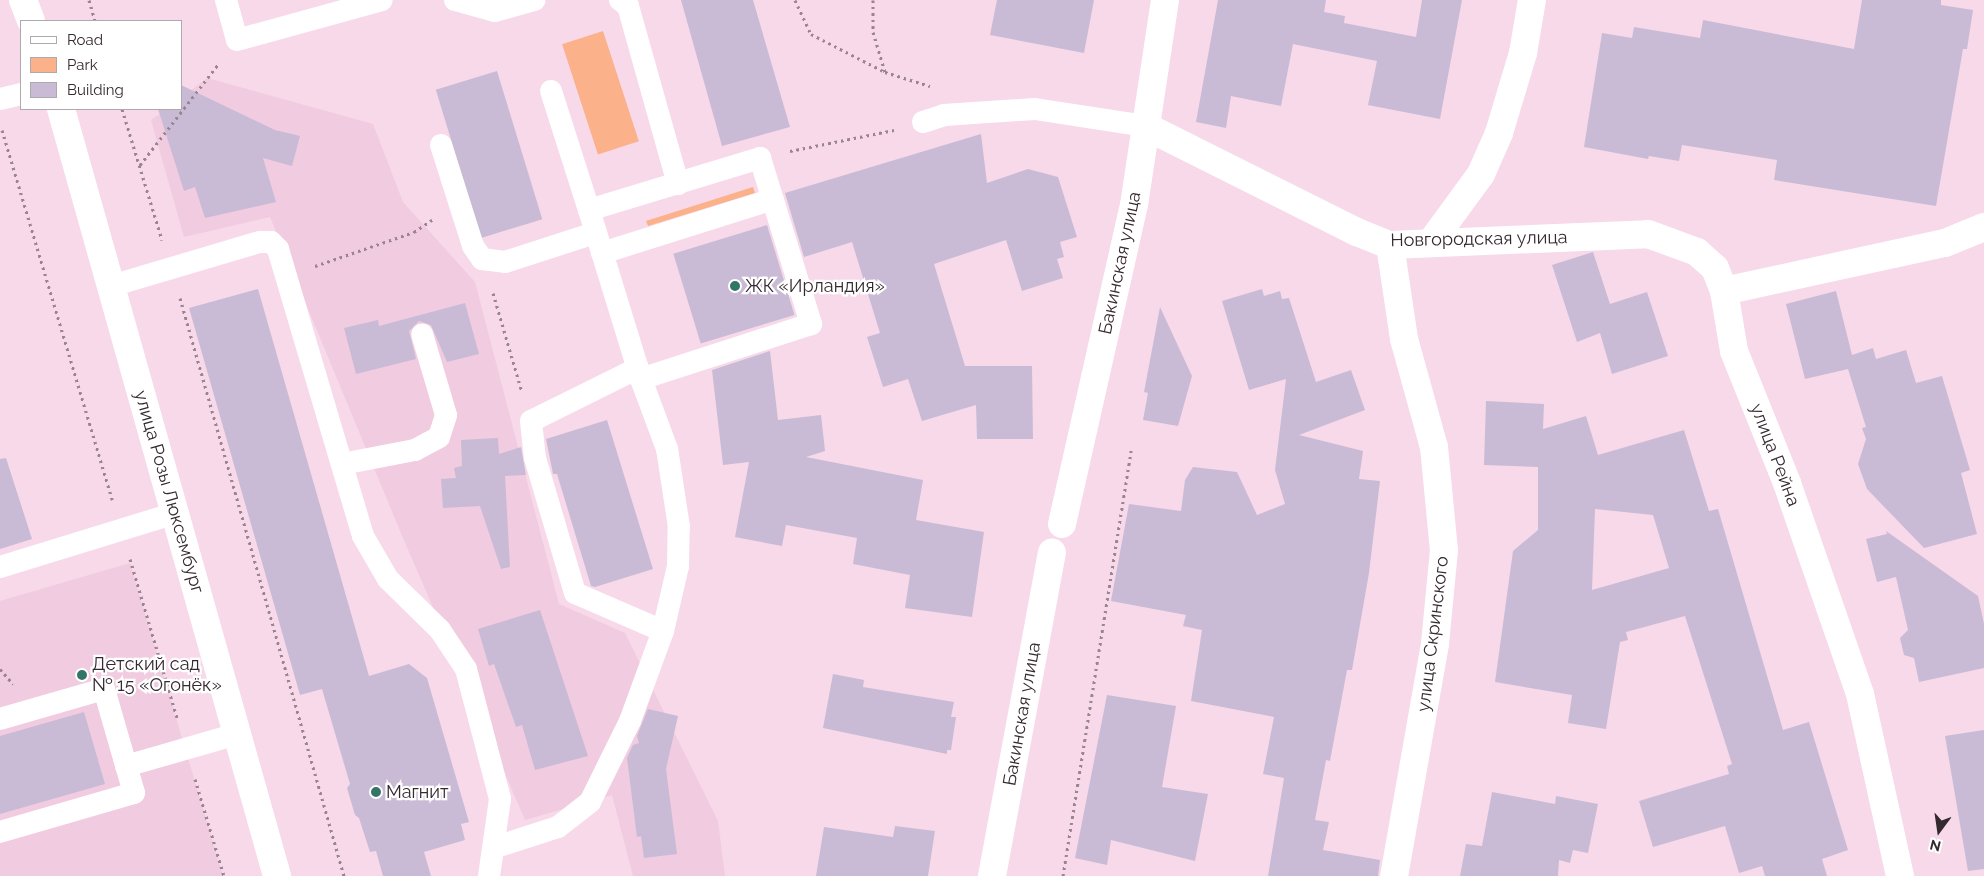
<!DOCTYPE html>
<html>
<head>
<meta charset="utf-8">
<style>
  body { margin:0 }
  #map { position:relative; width:1984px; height:876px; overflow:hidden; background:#f7d9ea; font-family:Raleway,sans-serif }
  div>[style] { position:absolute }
  .built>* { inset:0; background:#f1cbe0 }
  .green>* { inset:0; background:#fbb18a; transform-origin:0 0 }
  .building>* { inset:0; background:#c9bbd5; transform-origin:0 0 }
  .path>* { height:3px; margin-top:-1.5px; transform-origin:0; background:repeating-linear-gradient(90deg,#99848f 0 2.5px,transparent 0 6.5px) }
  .lane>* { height:22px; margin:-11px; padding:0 11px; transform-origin:11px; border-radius:11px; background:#fff }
  .street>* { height:28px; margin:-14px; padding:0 14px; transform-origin:14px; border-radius:14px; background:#fff }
  .secondary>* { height:28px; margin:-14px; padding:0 14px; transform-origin:14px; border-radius:14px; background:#fff }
  .dots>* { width:14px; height:14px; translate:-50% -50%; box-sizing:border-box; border:2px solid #fff; border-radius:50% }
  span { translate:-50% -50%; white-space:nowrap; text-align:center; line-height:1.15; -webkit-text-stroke:4.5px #fff; paint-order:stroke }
  .street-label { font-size:18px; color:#34292f }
  .poi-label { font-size:18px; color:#34292f }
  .left { translate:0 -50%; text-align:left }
  .legend { position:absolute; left:20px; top:20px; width:162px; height:90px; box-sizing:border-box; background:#fff; border:1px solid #aea9ac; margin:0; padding:6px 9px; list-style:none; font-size:15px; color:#34292f }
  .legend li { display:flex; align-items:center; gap:10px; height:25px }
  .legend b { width:25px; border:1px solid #aea9ac }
  .north { position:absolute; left:1914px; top:806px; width:50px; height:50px; -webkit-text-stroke:4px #fff; paint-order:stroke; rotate:194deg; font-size:14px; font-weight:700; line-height:20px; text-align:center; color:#34292f }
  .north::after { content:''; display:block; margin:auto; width:18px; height:22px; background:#34292f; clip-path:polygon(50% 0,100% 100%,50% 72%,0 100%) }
</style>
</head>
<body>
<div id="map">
  <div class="built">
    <div style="clip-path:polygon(207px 78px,373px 124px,403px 202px,475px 282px,559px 604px,625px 633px,718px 821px,725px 876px,633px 876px,612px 795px,525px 820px,403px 538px,270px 217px,184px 237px,151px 120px,167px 109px,181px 109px,181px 98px)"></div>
    <div style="clip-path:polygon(130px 563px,223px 876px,0 876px,0 601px)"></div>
  </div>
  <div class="green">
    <div style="left:603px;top:31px;width:116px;height:43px;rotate:72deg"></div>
    <div style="clip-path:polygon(753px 187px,755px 193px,648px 226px,646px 221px)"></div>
  </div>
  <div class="building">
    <div style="clip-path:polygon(681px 0,753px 0,790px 127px,722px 146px)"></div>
    <div style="clip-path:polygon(997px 0,1094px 0,1084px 53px,990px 35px)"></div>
    <div style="clip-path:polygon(1218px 0,1326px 0,1324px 12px,1345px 16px,1344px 23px,1416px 37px,1422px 0,1462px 0,1440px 119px,1368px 105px,1377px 61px,1293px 44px,1281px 106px,1231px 96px,1226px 128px,1196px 122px)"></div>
    <div style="clip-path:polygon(1862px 0,1941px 0,1941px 5px,1973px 10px,1967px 49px,1963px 49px,1936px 206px,1774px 180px,1777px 160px,1682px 145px,1679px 161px,1649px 156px,1648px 159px,1584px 147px,1602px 33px,1632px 38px,1634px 27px,1700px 38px,1703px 20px,1854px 49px)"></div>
    <div style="left:497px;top:71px;width:155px;height:64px;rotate:73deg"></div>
    <div style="clip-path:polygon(181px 85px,275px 130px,300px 136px,292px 166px,263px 158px,276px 202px,205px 218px,195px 187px,184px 191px,158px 109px,181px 109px)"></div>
    <div style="clip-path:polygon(981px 134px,987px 183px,1028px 169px,1058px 177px,1077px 237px,1060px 242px,1064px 257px,1057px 259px,1063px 278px,1022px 291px,1006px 240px,934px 264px,965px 366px,1032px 366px,1033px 439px,977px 439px,976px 405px,922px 421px,908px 379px,883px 387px,867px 337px,880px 333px,852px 242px,804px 257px,785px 193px)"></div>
    <div style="left:767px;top:225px;width:94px;height:98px;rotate:73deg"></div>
    <div style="clip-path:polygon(1593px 252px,1610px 304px,1647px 292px,1668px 356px,1612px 374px,1600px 333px,1577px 342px,1552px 265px)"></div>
    <div style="clip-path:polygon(258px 289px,369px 676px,409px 664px,427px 678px,469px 822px,461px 824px,465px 840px,424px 852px,431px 876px,383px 876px,376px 851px,370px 852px,359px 818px,355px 815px,347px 788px,350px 784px,322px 689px,300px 695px,189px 308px)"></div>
    <div style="clip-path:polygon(1262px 289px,1264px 296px,1280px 291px,1282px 299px,1289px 298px,1316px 382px,1351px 370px,1365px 410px,1299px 435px,1363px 451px,1359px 479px,1380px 481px,1369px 573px,1352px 670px,1347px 670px,1330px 761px,1326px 760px,1315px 820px,1329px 822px,1323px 850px,1380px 860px,1378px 876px,1268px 876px,1284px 778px,1263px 774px,1274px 717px,1191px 701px,1202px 630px,1183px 626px,1186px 615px,1111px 601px,1129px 504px,1181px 511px,1185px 480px,1193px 467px,1237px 472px,1257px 515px,1285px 504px,1275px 470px,1286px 379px,1249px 390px,1222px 301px)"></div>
    <div style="clip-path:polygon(1836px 291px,1852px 355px,1873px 348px,1876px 359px,1906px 350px,1916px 383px,1942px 376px,1970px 470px,1961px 473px,1977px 534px,1924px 548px,1867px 489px,1858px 464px,1866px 439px,1862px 428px,1866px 427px,1848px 369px,1805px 379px,1786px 304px)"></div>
    <div style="clip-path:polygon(465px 303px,479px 354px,447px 362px,431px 325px,419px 321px,409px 331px,416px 359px,356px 374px,344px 328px,378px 320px,379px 326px)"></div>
    <div style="clip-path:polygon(1160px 307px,1192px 376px,1178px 426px,1143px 420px,1148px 393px,1144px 392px)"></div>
    <div style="clip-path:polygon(770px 351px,778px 420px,821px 415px,825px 451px,806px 457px,923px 480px,916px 520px,984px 532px,972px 617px,905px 608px,910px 575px,853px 564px,857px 538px,786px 525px,782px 546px,735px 537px,749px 462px,723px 465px,712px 370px)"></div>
    <div style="clip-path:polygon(evenodd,1486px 401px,1544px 404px,1543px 429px,1586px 416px,1598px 455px,1684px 430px,1709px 511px,1718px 509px,1783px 730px,1809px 722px,1848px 850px,1822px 859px,1827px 876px,1765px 876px,1762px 866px,1739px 873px,1725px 826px,1653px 847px,1639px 801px,1729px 774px,1727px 766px,1732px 764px,1685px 616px,1626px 632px,1628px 640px,1620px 642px,1606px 729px,1568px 723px,1572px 695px,1495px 682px,1513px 551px,1538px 530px,1538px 467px,1484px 465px,1486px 401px,1595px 509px,1653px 515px,1669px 568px,1592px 590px,1595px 509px)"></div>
    <div style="clip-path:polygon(607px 420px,653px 569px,595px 587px,591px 586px,557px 474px,553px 474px,546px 439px)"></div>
    <div style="clip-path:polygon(498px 438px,499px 454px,521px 447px,526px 475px,505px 476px,510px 567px,501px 569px,480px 506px,443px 508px,441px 479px,456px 478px,454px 468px,462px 466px,461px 440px)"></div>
    <div style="clip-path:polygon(6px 458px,32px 539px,0 549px,0 459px)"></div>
    <div style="clip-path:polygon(1886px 531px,1978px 596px,1984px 624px,1984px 668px,1919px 682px,1914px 658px,1904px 655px,1900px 638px,1908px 630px,1896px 577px,1877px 582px,1866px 539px,1887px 534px)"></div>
    <div style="clip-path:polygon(540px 610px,588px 756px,535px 770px,522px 725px,516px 727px,494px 664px,489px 666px,478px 629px)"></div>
    <div style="clip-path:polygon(833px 674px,864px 680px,863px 687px,954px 702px,951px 717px,956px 717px,951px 750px,947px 750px,947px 754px,823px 728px)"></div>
    <div style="clip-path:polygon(1107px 695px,1176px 706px,1162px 787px,1208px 794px,1195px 861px,1111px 840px,1107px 865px,1075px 858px)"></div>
    <div style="clip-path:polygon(648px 709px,678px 716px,666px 769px,677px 854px,644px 858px,641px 836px,637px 837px,627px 758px,633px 745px,639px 743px,637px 736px)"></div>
    <div style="clip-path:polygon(84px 712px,105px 784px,0 814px,0 736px)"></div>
    <div style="clip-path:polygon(1984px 730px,1984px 869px,1968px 871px,1945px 736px)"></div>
    <div style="clip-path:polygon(1492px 792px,1555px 804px,1556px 796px,1598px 804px,1588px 853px,1573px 850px,1570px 863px,1559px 860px,1558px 876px,1460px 876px,1466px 844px,1482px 846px)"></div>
    <div style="clip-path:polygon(895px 826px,935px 831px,928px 876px,816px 876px,824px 827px,893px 837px)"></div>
  </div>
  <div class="path">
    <div style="left:89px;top:0;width:22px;rotate:74deg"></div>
    <div style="left:795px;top:0;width:38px;rotate:65deg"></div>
    <div style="left:811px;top:34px;width:83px;rotate:27.2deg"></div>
    <div style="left:873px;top:0;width:32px;rotate:90deg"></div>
    <div style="left:873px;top:32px;width:42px;rotate:73.3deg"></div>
    <div style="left:885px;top:72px;width:47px;rotate:17.3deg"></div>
    <div style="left:122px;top:109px;width:137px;rotate:73deg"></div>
    <div style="left:2px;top:130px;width:386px;rotate:73.4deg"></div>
    <div style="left:790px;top:151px;width:106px;rotate:-11.4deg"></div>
    <div style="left:140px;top:165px;width:129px;rotate:-52.2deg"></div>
    <div style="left:315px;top:266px;width:105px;rotate:-19deg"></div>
    <div style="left:414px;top:232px;width:22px;rotate:-34deg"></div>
    <div style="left:493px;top:293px;width:103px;rotate:73.7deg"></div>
    <div style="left:180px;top:298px;width:601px;rotate:74.16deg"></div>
    <div style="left:130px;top:559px;width:166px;rotate:73.5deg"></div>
    <div style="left:0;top:669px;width:20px;rotate:49deg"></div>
    <div style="left:195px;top:779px;width:101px;rotate:73.4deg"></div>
    <div style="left:1063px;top:876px;width:431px;rotate:-80.9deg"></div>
  </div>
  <div class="lane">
    <div style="left:226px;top:0;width:41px;rotate:74.6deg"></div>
    <div style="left:237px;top:40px;width:150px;rotate:-15.4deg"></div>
    <div style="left:455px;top:0;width:41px;rotate:15.4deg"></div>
    <div style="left:495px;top:11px;width:41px;rotate:-15.8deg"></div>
    <div style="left:620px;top:0;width:10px;rotate:37deg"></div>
    <div style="left:628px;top:6px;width:185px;rotate:74.3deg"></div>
    <div style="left:551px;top:91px;width:125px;rotate:72.3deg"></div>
    <div style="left:0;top:99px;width:22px;rotate:-13deg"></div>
    <div style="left:923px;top:122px;width:22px;rotate:-18deg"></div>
    <div style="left:944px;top:115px;width:91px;rotate:-3.8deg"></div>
    <div style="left:1035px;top:109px;width:111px;rotate:8.8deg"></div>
    <div style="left:441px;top:145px;width:106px;rotate:72.4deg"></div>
    <div style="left:473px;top:246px;width:16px;rotate:55deg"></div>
    <div style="left:482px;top:259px;width:23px;rotate:7deg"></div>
    <div style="left:505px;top:262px;width:95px;rotate:-17.9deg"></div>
    <div style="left:602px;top:253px;width:179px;rotate:-17.5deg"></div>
    <div style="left:111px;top:286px;width:155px;rotate:-16.5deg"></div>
    <div style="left:260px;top:242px;width:11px"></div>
    <div style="left:271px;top:242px;width:10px;rotate:45deg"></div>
    <div style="left:278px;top:249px;width:299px;rotate:73.5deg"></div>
    <div style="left:363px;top:536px;width:50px;rotate:59.8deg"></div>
    <div style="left:388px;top:579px;width:73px;rotate:44.4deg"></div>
    <div style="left:440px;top:630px;width:47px;rotate:56.3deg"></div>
    <div style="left:466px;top:669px;width:134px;rotate:75.3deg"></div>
    <div style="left:500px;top:799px;width:78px;rotate:98.1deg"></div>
    <div style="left:638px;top:368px;width:119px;rotate:153.6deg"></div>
    <div style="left:531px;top:421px;width:37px;rotate:84deg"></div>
    <div style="left:535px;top:458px;width:141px;rotate:73.5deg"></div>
    <div style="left:575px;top:593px;width:96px;rotate:23.4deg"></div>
    <div style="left:342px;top:464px;width:74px;rotate:-10.9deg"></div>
    <div style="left:415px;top:450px;width:27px;rotate:-28deg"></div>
    <div style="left:439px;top:437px;width:23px;rotate:-72deg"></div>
    <div style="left:446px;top:415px;width:84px;rotate:-106.5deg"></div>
    <div style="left:0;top:567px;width:183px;rotate:-17.1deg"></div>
    <div style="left:0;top:719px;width:108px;rotate:-16.1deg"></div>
    <div style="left:104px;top:689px;width:108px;rotate:73.9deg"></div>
    <div style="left:134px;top:793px;width:140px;rotate:163.8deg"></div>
    <div style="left:126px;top:766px;width:116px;rotate:-16.1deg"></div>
    <div style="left:496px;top:847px;width:65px;rotate:-17.9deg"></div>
    <div style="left:558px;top:827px;width:41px;rotate:-38deg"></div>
    <div style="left:590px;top:802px;width:90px;rotate:-63.7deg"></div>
    <div style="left:630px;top:721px;width:96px;rotate:-69.9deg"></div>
    <div style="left:663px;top:631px;width:67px;rotate:-77deg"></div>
    <div style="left:678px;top:566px;width:39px;rotate:-89deg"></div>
    <div style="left:679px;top:527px;width:79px;rotate:-98.7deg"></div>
    <div style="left:667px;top:449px;width:75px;rotate:-110.4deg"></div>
    <div style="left:641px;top:379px;width:177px;rotate:-107.1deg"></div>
    <div style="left:589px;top:210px;width:179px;rotate:-16.9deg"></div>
    <div style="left:760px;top:158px;width:174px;rotate:72.9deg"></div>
    <div style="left:811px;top:324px;width:179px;rotate:162.1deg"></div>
  </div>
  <div class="street">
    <div style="left:1145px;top:126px;width:237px;rotate:26.6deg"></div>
    <div style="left:1357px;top:232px;width:35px;rotate:22deg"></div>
    <div style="left:1390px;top:245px;width:258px;rotate:-2.4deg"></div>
    <div style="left:1648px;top:234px;width:52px;rotate:20.2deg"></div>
    <div style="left:1697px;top:252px;width:24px;rotate:42deg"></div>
    <div style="left:1715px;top:268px;width:25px;rotate:69deg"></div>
    <div style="left:1432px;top:241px;width:83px;rotate:-53.8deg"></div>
    <div style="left:1481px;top:174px;width:45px;rotate:-66.3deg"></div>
    <div style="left:1499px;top:133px;width:84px;rotate:-73.3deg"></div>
    <div style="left:1523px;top:53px;width:54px;rotate:-80.4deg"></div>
    <div style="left:1390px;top:245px;width:95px;rotate:81.5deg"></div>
    <div style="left:1404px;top:339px;width:112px;rotate:74.5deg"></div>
    <div style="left:1434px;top:447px;width:103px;rotate:84.5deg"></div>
    <div style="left:1444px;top:550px;width:94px;rotate:95.5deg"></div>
    <div style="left:1435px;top:644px;width:236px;rotate:100deg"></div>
    <div style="left:1062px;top:524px;width:327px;rotate:-77.3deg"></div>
    <div style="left:1134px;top:205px;width:207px;rotate:-81.4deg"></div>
    <div style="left:992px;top:876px;width:329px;rotate:-79.5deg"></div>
    <div style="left:1900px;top:876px;width:186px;rotate:-102.4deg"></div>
    <div style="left:1860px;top:694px;width:223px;rotate:-109.1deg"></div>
    <div style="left:1787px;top:483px;width:142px;rotate:-111.9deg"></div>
    <div style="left:1734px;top:351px;width:61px;rotate:-99.5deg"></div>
    <div style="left:1724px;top:291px;width:226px;rotate:-12.3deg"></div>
    <div style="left:1945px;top:243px;width:42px;rotate:-22.3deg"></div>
  </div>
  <div class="secondary">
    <div style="left:23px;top:0;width:22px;rotate:69deg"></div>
    <div style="left:61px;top:109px;width:797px;rotate:74.27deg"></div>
  </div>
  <div class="dots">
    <div style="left:735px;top:286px;background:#337667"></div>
    <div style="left:82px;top:675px;background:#337667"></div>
    <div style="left:376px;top:792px;background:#337667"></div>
  </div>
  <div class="street-label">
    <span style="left:1479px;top:239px;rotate:-1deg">Новгородская улица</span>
    <span style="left:1120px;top:263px;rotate:-78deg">Бакинская улица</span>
    <span style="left:1775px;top:455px;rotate:69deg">улица Рейна</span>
    <span style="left:169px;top:492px;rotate:74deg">улица Розы Люксембург</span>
    <span style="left:1433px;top:634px;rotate:-83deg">улица Скринского</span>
    <span style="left:1022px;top:714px;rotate:-80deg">Бакинская улица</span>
  </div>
  <div class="poi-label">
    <span class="left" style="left:745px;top:286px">ЖК «Ирландия»</span>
    <span class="left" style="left:92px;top:675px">Детский сад<br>№ 15 «Огонёк»</span>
    <span class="left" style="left:386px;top:792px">Магнит</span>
  </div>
  <ul class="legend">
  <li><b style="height:6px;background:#fff"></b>Road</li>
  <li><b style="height:14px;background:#fbb18a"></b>Park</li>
  <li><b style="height:14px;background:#c9bbd5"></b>Building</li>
  </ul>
  <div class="north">N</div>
</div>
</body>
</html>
